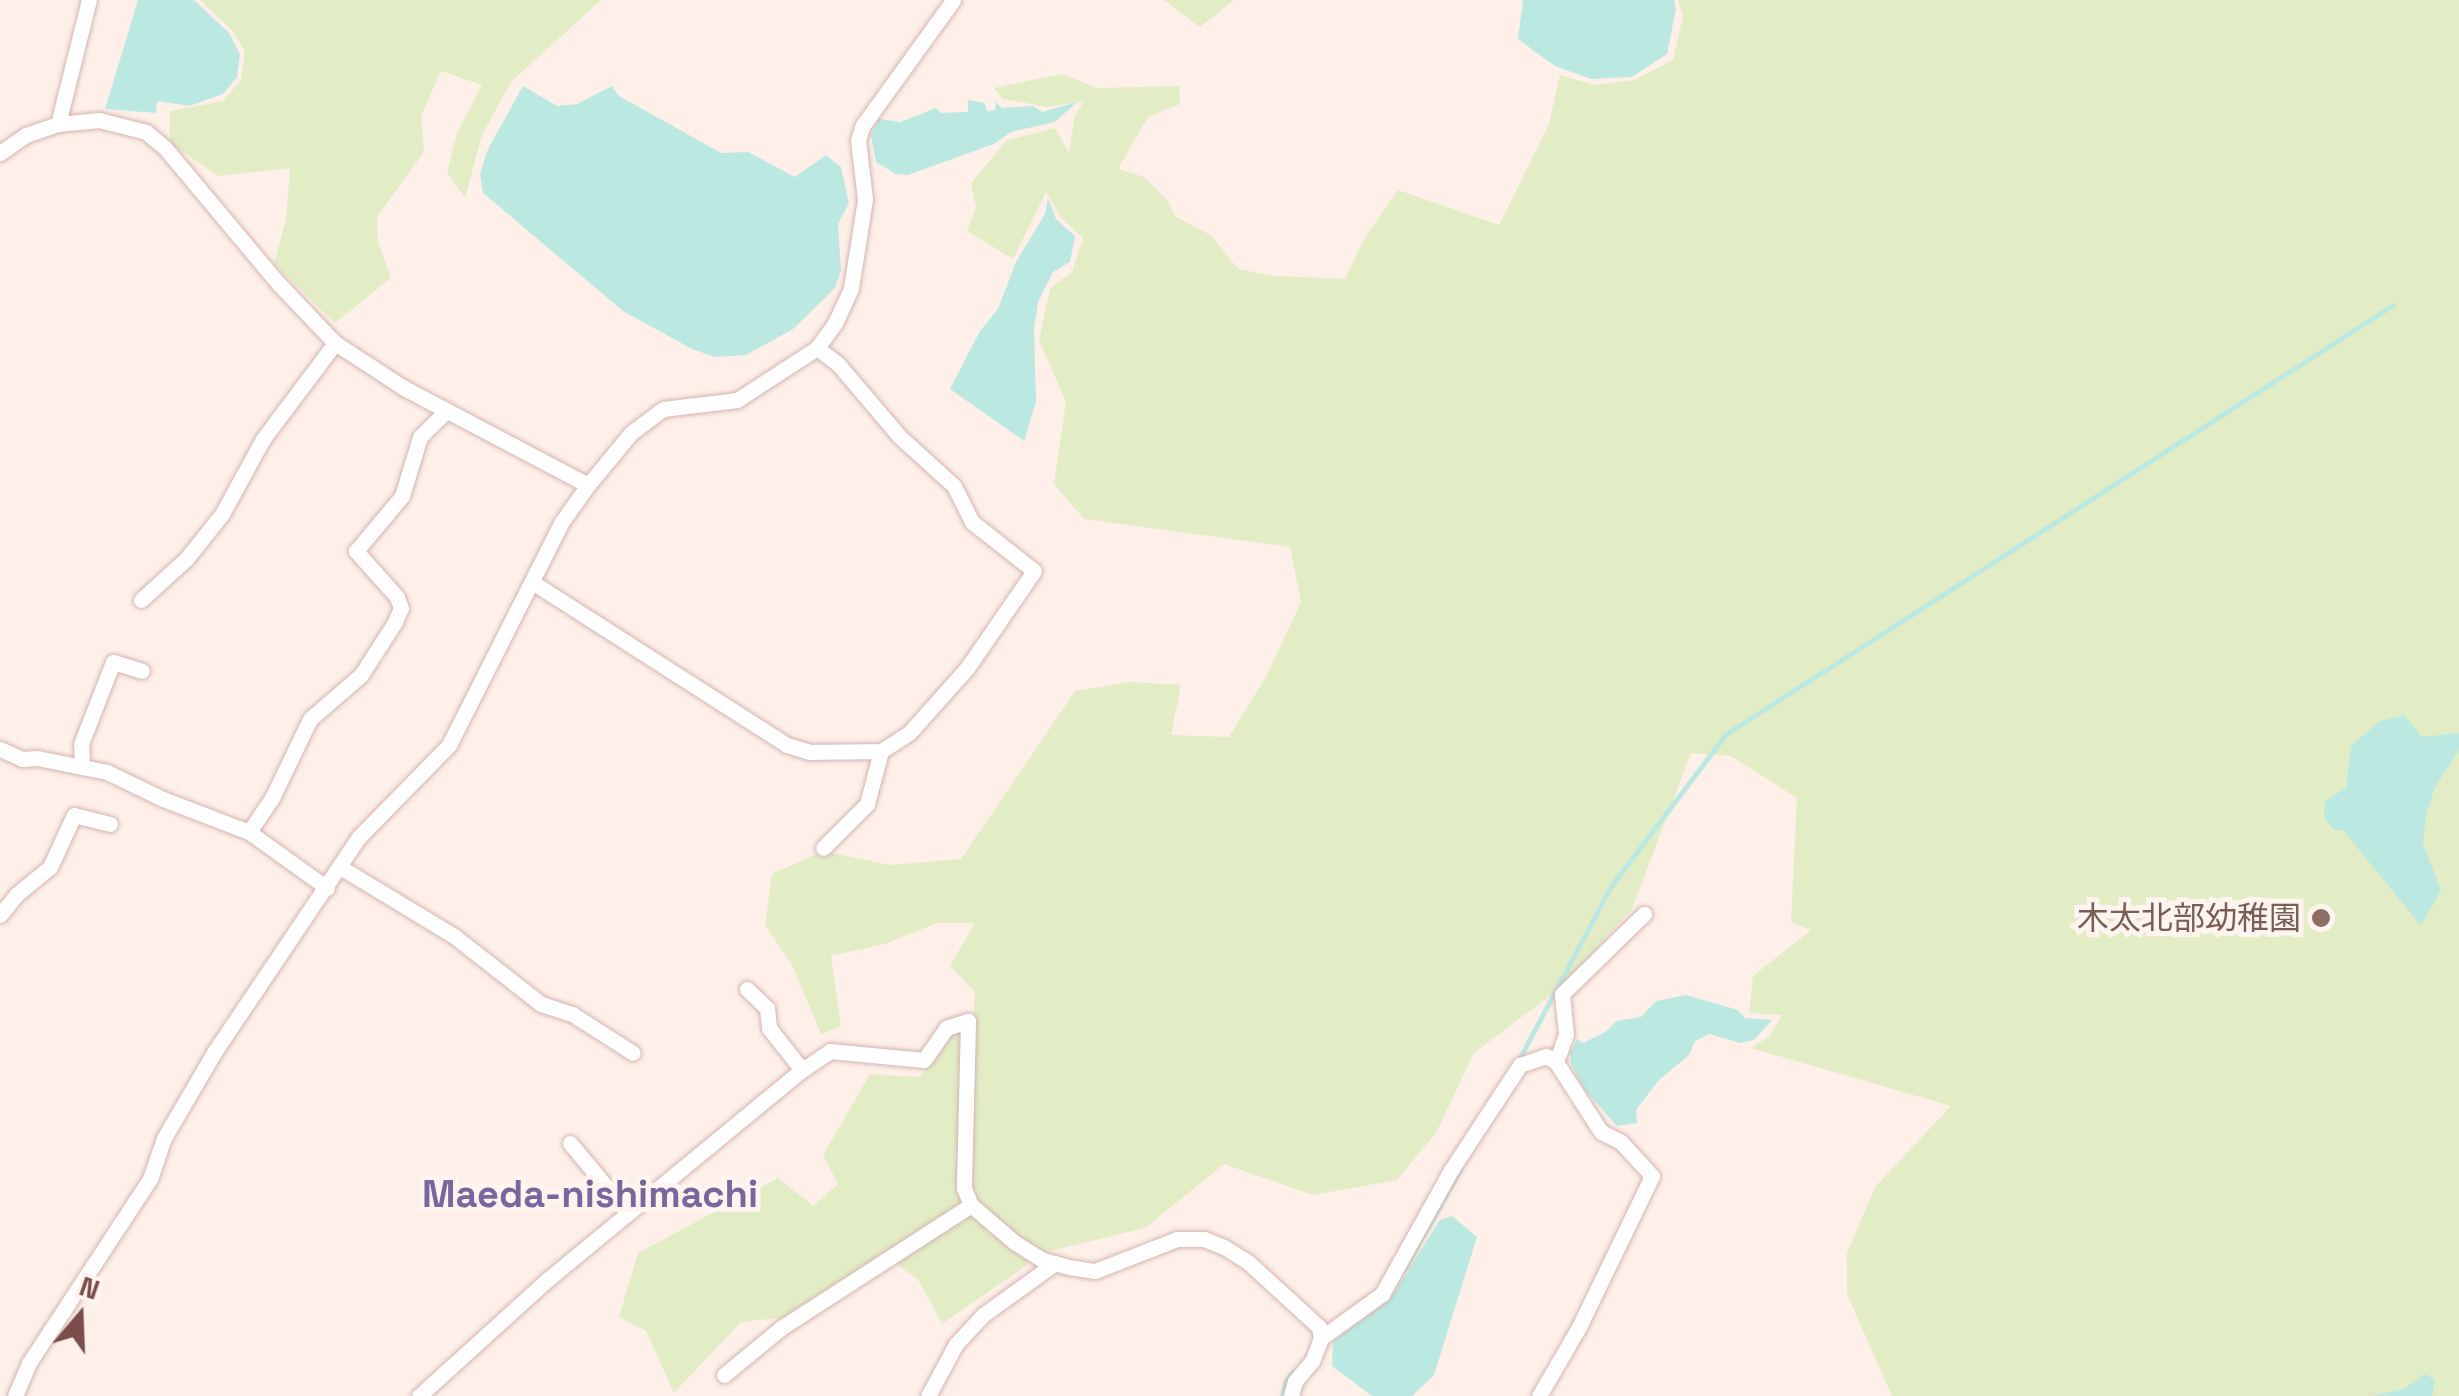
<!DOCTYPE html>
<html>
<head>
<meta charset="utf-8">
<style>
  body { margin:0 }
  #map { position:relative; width:2459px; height:1396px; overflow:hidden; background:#feefe9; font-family:"Space Grotesk","Noto Sans JP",sans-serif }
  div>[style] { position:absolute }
  .green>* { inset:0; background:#e2edc6 }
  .water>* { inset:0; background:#bbe9e1 }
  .stream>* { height:5px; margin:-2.5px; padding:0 2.5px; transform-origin:2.5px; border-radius:2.5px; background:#bbe9e1 }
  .roads { filter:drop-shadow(0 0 2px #d4b4b0) drop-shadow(0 0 2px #d4b4b0) }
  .minor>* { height:15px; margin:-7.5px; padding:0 7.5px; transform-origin:7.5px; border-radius:7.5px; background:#fff }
  .dots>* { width:28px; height:28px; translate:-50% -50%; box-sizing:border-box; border:5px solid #fff5f0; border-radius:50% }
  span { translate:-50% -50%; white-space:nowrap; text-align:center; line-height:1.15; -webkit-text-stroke:10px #fff5f0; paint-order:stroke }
  .education-label { font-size:32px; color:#785e54 }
  .right { translate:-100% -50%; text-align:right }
  .quarter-label { font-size:38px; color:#7a669d; font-weight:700 }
  .north { position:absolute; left:30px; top:1266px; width:100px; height:100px; -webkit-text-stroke:8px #fff5f0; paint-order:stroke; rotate:19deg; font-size:28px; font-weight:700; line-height:40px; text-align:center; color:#7a4c4a }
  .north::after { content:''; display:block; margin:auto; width:35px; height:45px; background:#7a4c4a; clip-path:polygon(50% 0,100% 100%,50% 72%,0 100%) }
</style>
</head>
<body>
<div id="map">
  <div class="green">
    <div style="clip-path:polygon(200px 0,601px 0,511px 82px,482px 135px,465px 198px,447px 172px,457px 133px,482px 85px,441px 71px,421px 116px,424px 152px,377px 217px,378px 242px,391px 278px,335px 323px,274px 264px,286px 219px,290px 168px,218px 176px,170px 143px,170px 111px,223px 101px,241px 80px,245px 52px,233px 31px)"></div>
    <div style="clip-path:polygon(1164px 0,1234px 0,1200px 27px)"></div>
    <div style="clip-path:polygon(1678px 0,2459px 0,2459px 1396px,1892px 1396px,1847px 1294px,1847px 1253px,1875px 1187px,1951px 1106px,1751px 1048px,1770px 1036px,1782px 1015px,1749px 1013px,1753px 976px,1811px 930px,1791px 922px,1797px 798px,1731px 756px,1691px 753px,1632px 909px,1564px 985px,1474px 1053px,1436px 1133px,1397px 1180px,1313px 1195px,1224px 1164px,1145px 1228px,1046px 1252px,942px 1324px,919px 1281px,883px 1253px,787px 1317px,741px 1322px,674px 1393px,646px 1331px,619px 1317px,638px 1253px,778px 1178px,813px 1206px,838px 1184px,823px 1155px,870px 1074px,920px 1077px,947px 1037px,973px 1016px,975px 992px,950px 966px,975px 923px,937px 923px,885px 944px,831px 956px,841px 1026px,821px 1034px,793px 967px,765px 925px,772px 874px,823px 851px,890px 865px,961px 859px,1075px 691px,1129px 682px,1181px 685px,1171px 735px,1229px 737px,1267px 675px,1301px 602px,1290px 547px,1084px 519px,1054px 484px,1066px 402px,1039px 341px,1050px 288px,1072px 272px,1083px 238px,1061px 218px,1046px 192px,1013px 259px,967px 231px,976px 207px,971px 183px,1007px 140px,1055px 128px,1069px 153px,1075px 115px,1084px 101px,1047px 107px,1003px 99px,994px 88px,1062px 74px,1097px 88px,1179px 86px,1180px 104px,1148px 117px,1118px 169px,1144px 177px,1168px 201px,1175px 216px,1212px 236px,1238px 269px,1274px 276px,1345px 279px,1365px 237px,1398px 190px,1499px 225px,1549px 124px,1560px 75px,1594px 85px,1634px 80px,1673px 60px,1683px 16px)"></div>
  </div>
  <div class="water">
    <div style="clip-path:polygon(138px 0,194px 0,229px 33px,240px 54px,237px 77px,223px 94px,189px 106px,157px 101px,156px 113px,105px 109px)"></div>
    <div style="clip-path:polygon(1523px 0,1674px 0,1676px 9px,1667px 54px,1632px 77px,1591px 79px,1555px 66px,1518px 39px)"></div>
    <div style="clip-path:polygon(523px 86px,557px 106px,577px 104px,612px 86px,619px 96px,721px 153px,748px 152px,795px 177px,826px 155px,841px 167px,849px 203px,838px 224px,841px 270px,835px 288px,793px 329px,746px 355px,715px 357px,692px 349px,623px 311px,483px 193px,480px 174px,488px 149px)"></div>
    <div style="clip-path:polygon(968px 100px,985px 103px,987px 111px,995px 110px,996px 102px,1002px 108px,1033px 106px,1042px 112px,1077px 102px,1055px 122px,1011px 132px,994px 144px,908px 175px,896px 174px,876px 162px,871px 135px,879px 119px,900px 122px,936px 108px,941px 113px,968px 112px)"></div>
    <div style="clip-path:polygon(1048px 198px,1056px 219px,1075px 236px,1070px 262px,1053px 272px,1038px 302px,1034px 329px,1036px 402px,1024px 441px,950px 389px,980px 331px,998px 309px,1016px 262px,1045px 214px)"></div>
    <div style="clip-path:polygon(2404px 715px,2422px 737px,2459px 733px,2459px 750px,2434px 789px,2426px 815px,2423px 844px,2441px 890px,2421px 926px,2343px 830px,2334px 830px,2324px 817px,2325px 801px,2346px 788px,2351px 746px,2380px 721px)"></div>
    <div style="clip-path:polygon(1686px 995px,1738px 1010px,1745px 1018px,1772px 1020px,1754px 1040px,1740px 1043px,1709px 1034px,1695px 1041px,1689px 1055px,1658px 1081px,1636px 1110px,1637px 1123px,1617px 1126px,1584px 1089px,1571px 1064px,1570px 1053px,1577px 1039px,1583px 1043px,1607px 1031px,1616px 1021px,1641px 1017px,1656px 1001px)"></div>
    <div style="clip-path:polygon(1452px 1216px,1477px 1237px,1434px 1375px,1412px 1396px,1372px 1396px,1332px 1366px,1333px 1341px,1389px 1300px,1440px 1220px)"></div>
    <div style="clip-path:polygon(2425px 1374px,2435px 1380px,2432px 1396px,2370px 1396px,2402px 1390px)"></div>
  </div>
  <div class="stream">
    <div style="left:1518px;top:1061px;width:198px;rotate:-62deg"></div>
    <div style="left:1611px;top:886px;width:191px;rotate:-52.9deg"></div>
    <div style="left:1726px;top:734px;width:793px;rotate:-32.75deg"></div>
    <div style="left:1403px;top:1271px;width:118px;rotate:-60.6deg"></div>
    <div style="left:1282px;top:1396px;width:16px;rotate:-76deg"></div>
    <div style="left:1286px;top:1380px;width:11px;rotate:-49deg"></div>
  </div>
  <div class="roads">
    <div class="minor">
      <div style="left:58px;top:124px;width:128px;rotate:-76deg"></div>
      <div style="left:0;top:153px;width:32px;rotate:-35deg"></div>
      <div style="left:26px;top:135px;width:34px;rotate:-19deg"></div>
      <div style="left:58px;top:124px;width:41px;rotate:-5.6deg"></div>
      <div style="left:99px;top:120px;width:49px;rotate:14.3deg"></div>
      <div style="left:146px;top:132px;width:25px;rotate:40deg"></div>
      <div style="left:165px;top:148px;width:176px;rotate:50.1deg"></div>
      <div style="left:278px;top:283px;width:83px;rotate:46.5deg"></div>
      <div style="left:335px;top:343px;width:82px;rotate:33.1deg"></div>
      <div style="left:404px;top:388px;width:208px;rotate:27.8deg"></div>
      <div style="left:817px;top:348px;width:26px;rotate:37deg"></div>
      <div style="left:838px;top:364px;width:94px;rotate:49.7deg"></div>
      <div style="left:899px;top:436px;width:74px;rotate:42.3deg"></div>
      <div style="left:954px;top:486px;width:40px;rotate:63.4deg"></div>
      <div style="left:972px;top:522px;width:79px;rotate:38.3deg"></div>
      <div style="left:1034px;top:571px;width:118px;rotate:124.6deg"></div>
      <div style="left:967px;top:668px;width:87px;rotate:131.7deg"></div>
      <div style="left:909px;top:733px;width:33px;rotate:147deg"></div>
      <div style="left:881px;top:751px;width:55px;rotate:104.8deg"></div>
      <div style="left:867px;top:804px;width:62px;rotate:135deg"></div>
      <div style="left:532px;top:582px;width:303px;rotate:32.6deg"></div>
      <div style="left:787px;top:745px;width:24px;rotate:17deg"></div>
      <div style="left:810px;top:752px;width:71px;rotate:-0.8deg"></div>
      <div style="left:141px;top:600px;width:62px;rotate:-42.4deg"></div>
      <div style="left:187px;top:558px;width:56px;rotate:-51.5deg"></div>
      <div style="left:222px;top:514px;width:85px;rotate:-61.3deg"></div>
      <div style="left:263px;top:439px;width:120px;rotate:-53.1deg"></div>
      <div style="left:0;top:749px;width:24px;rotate:24deg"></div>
      <div style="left:22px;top:759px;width:15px;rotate:-4deg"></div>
      <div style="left:37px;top:758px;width:71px;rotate:11.3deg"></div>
      <div style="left:107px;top:772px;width:62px;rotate:25.7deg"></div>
      <div style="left:163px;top:799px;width:92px;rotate:21deg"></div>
      <div style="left:249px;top:832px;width:96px;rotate:35.7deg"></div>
      <div style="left:82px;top:767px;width:23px;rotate:-92deg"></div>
      <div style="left:81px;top:744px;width:88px;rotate:-68.7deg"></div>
      <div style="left:113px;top:662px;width:30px;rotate:17deg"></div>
      <div style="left:249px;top:832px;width:41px;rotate:-55.9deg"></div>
      <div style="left:272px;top:798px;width:88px;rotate:-64.3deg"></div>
      <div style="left:310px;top:719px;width:67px;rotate:-40.8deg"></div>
      <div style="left:361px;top:675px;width:63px;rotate:-57.3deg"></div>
      <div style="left:395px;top:622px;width:15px;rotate:-67deg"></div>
      <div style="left:401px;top:608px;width:12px;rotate:-110deg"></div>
      <div style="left:397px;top:597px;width:62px;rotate:-131.7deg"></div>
      <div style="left:356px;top:551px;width:72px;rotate:-50.1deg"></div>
      <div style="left:402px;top:496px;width:62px;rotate:-73deg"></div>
      <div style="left:420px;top:437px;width:37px;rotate:-45deg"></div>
      <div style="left:340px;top:867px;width:133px;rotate:31.2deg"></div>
      <div style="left:454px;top:936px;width:110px;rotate:38deg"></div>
      <div style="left:541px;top:1004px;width:33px;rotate:18deg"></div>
      <div style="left:572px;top:1014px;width:72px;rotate:32.6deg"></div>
      <div style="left:0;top:915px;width:26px;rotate:-51deg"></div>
      <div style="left:16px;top:895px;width:44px;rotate:-39.5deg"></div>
      <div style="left:50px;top:867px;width:57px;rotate:-65.2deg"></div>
      <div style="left:74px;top:815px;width:37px;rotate:14deg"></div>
      <div style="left:747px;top:989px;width:28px;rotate:44deg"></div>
      <div style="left:767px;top:1008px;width:20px;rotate:84deg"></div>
      <div style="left:769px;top:1028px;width:53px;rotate:51.8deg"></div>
      <div style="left:570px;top:1143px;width:91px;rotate:50.4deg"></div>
      <div style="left:1321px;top:1338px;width:75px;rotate:-35.8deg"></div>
      <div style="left:1382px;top:1294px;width:142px;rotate:-60.9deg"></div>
      <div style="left:1451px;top:1170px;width:126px;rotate:-56.7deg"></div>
      <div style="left:1520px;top:1065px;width:28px;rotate:-19deg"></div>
      <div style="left:1546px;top:1056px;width:12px;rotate:31deg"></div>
      <div style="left:724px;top:1375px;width:74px;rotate:-39.5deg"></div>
      <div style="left:781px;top:1328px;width:226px;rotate:-32.9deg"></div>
      <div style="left:15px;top:1396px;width:36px;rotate:-67deg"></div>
      <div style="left:29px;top:1363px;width:220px;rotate:-56.7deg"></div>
      <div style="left:150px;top:1179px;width:43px;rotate:-71.1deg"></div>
      <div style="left:164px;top:1138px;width:101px;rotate:-59.6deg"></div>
      <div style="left:215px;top:1051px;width:258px;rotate:-56.1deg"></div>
      <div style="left:359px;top:837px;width:129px;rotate:-45.6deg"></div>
      <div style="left:449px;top:745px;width:249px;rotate:-63.2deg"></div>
      <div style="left:561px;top:523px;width:47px;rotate:-54.6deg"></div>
      <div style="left:588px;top:485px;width:67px;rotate:-50.4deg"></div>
      <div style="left:631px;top:433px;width:40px;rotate:-37deg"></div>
      <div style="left:663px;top:409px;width:75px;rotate:-6.9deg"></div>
      <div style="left:737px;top:400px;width:95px;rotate:-33deg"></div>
      <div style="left:817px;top:348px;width:31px;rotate:-54deg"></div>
      <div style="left:835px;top:323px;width:38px;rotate:-65deg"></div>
      <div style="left:851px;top:288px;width:58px;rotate:-81deg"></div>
      <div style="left:860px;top:231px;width:32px;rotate:-81deg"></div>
      <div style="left:865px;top:199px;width:59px;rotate:-96.8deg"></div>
      <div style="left:858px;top:140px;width:16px;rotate:-72deg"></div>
      <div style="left:863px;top:125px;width:154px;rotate:-54.2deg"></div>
      <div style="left:419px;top:1396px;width:173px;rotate:-42.2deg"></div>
      <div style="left:547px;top:1280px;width:330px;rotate:-39.5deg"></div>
      <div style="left:802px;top:1070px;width:34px;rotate:-34deg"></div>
      <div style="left:830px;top:1051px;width:94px;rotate:5.5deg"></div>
      <div style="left:924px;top:1060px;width:39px;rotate:-55deg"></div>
      <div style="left:946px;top:1028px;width:23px;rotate:-18deg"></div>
      <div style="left:968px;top:1021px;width:167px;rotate:91.4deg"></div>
      <div style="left:964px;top:1188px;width:18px;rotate:68deg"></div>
      <div style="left:971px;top:1205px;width:57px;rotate:40.7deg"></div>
      <div style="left:1014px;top:1242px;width:34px;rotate:32deg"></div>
      <div style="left:1043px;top:1260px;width:27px;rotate:15deg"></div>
      <div style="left:1069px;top:1267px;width:26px;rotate:9deg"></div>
      <div style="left:1095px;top:1271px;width:88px;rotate:-21.3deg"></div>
      <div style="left:1177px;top:1239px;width:27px"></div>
      <div style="left:1204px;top:1239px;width:22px;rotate:22deg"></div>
      <div style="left:1224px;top:1247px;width:28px;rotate:32deg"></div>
      <div style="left:1248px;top:1262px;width:96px;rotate:42.5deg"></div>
      <div style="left:1319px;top:1327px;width:11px;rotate:80deg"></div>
      <div style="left:1321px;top:1338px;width:25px;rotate:111deg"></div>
      <div style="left:1312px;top:1361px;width:26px;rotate:130deg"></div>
      <div style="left:1295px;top:1381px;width:16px;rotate:105deg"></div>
      <div style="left:928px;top:1396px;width:59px;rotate:-61.7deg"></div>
      <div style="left:956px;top:1344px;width:40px;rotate:-47deg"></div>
      <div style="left:983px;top:1315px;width:89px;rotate:-35.8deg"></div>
      <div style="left:1539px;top:1396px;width:80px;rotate:-59.9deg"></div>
      <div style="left:1579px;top:1327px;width:168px;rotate:-64.2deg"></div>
      <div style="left:1652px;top:1176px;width:46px;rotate:-132.4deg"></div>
      <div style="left:1621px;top:1142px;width:22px;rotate:-153deg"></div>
      <div style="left:1601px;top:1132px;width:83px;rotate:-122.7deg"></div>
      <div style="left:1556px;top:1062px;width:29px;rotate:-70deg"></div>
      <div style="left:1566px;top:1035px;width:41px;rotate:-95.6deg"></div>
      <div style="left:1562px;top:994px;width:115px;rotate:-44.3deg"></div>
    </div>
  </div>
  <div class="dots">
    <div style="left:2321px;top:918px;background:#8d6e63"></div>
  </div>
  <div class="education-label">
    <span class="right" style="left:2301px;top:918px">木太北部幼稚園</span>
  </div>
  <div class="quarter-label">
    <span style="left:590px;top:1195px">Maeda-nishimachi</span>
  </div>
  <div class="north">N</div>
</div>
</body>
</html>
